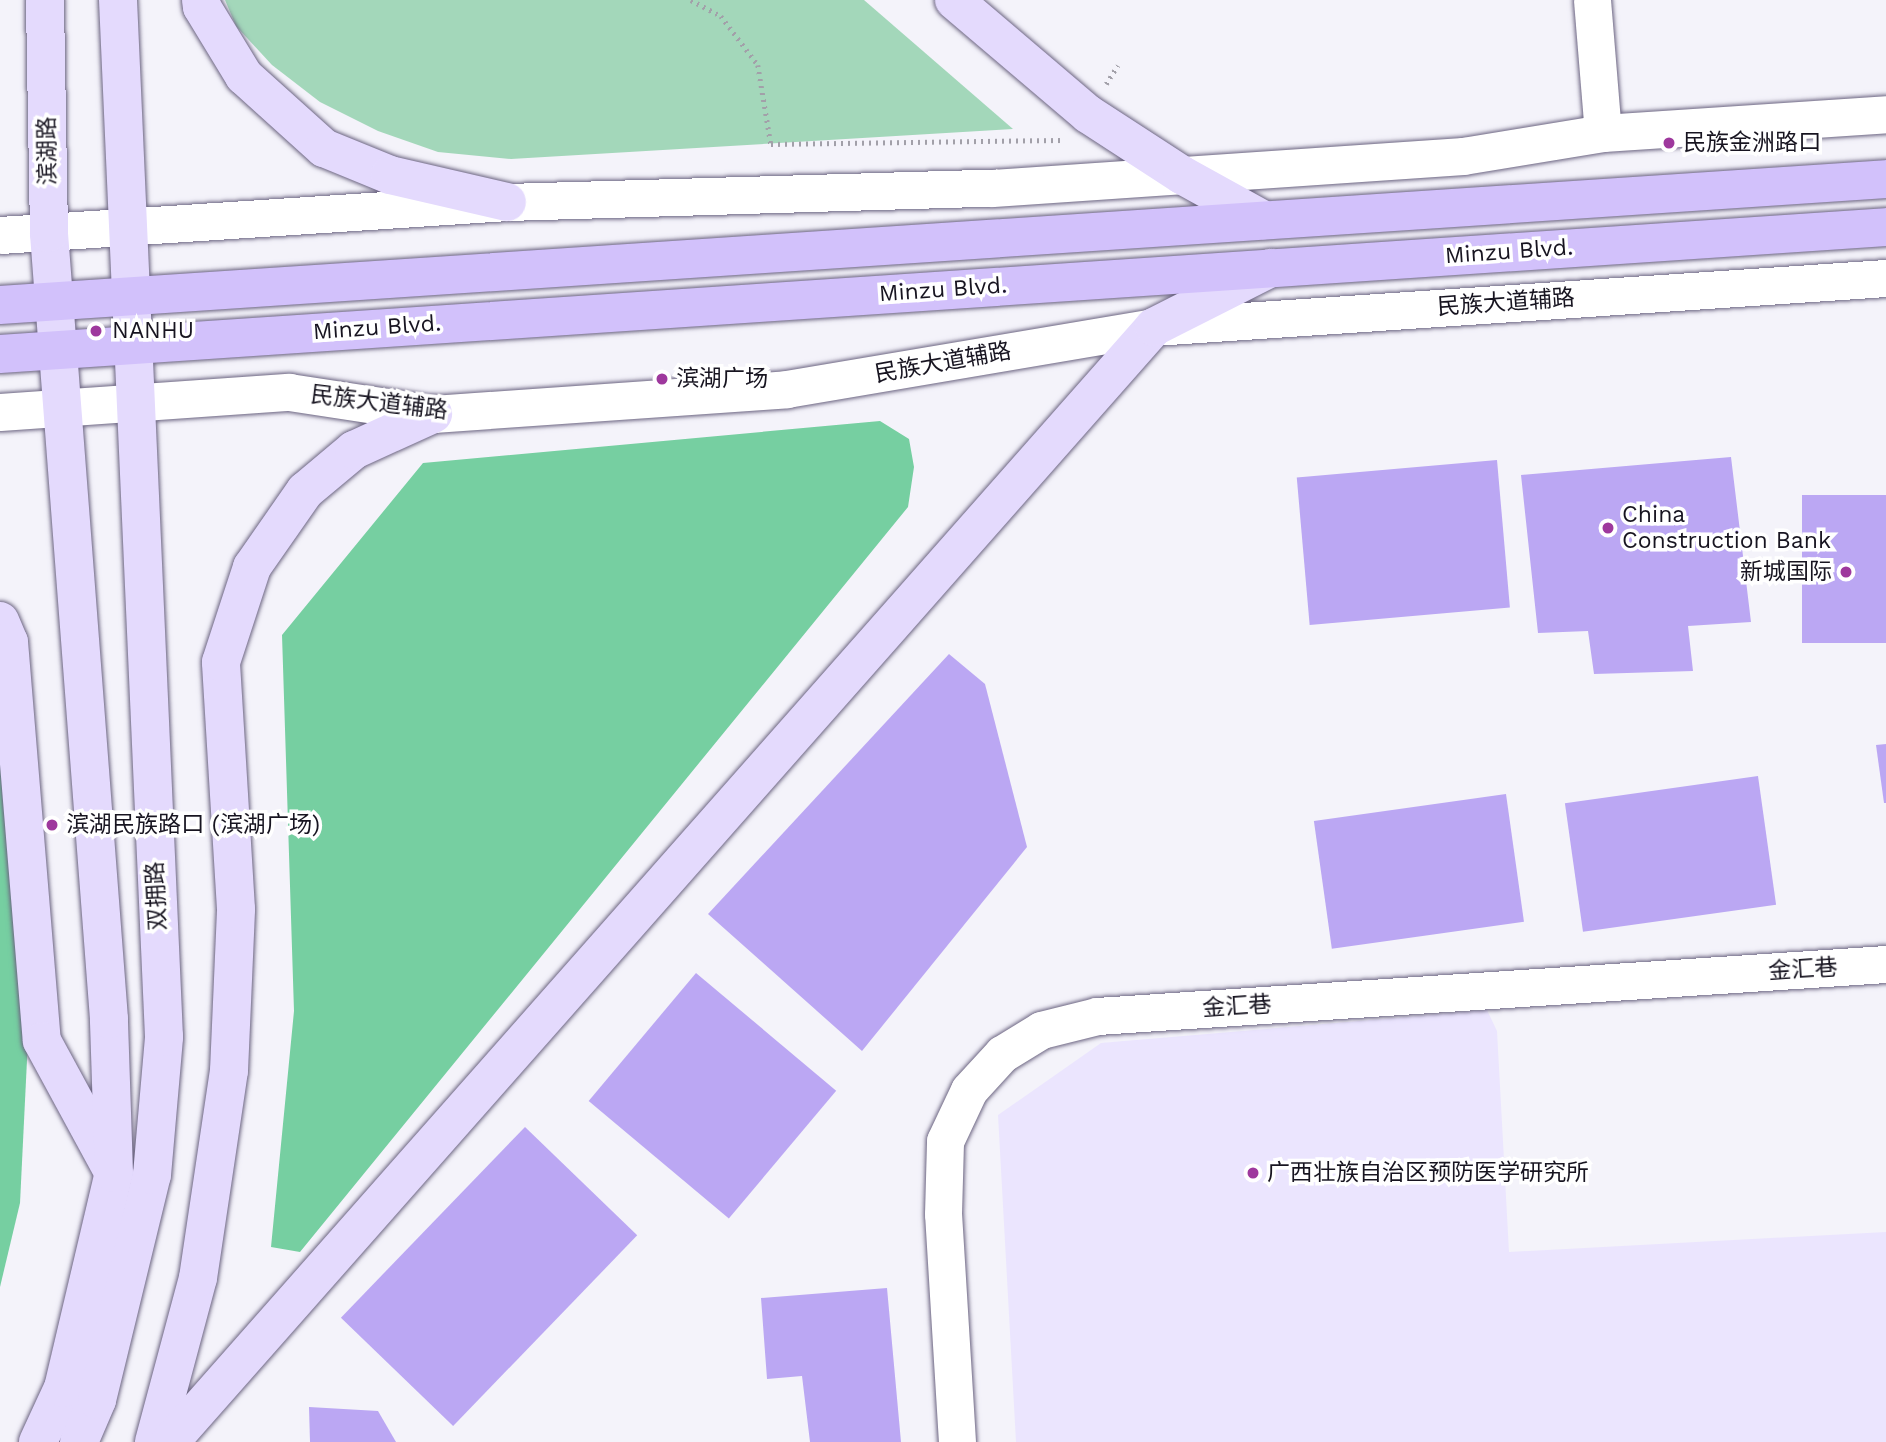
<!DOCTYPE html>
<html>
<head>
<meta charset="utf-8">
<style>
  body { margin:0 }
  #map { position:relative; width:1886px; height:1442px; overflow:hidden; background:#f4f3fa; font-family:"Work Sans","Noto Sans SC",sans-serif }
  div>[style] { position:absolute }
  .built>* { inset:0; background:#ebe5fe }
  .green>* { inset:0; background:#a3d7ba }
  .forest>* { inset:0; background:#76cfa1 }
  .building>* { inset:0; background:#bba7f3; transform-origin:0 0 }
  .path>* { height:4.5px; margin-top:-2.25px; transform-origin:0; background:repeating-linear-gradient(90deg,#a2a0a9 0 2px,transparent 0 7px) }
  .roads { filter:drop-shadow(0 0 2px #6c6582) drop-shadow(0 0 2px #6c6582) }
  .minor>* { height:37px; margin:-18.5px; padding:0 18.5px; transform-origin:18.5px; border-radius:18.5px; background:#fff }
  .major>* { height:38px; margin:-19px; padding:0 19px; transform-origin:19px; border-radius:19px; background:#e4dafd }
  .highway>* { height:38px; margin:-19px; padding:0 19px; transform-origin:19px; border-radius:19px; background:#d2c1fb }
  .dots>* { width:19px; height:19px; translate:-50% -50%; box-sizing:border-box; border:4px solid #fff; border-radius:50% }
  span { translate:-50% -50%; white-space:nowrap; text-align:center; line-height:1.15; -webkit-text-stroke:7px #fff; paint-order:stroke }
  .poi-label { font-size:23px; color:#171420 }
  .left { translate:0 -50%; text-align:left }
  .right { translate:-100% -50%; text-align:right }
  .street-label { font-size:23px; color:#171420 }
</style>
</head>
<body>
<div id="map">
  <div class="built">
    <div style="clip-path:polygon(1487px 1010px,1497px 1031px,1509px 1252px,1886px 1232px,1886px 1442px,1016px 1442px,998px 1115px,1101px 1043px)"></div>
  </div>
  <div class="green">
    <div style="clip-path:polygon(225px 0,864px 0,1013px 129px,511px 159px,438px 152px,378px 131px,320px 102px,272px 65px,236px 26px)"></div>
  </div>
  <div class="forest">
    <div style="clip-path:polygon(880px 421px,909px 439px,914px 467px,908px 507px,300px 1252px,271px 1247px,294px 1011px,282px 635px,423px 463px)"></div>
    <div style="clip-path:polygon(0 720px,29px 1019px,20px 1203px,0 1287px)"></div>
  </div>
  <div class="building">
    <div style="clip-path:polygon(1731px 457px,1751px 622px,1688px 626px,1693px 671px,1594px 674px,1588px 631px,1538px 633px,1521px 475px)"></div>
    <div style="left:1497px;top:460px;width:148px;height:201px;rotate:85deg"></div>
    <div style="left:1886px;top:495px;width:148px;height:84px;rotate:90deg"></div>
    <div style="clip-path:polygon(949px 654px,985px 684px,1027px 847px,862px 1051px,708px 914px)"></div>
    <div style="clip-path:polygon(1886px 744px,1886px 803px,1884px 803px,1876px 745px)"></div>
    <div style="left:1758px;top:776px;width:130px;height:195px;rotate:82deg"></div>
    <div style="left:1506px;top:794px;width:129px;height:194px;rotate:82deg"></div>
    <div style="left:696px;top:973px;width:183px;height:167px;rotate:40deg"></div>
    <div style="left:525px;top:1127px;width:156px;height:265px;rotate:44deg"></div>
    <div style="clip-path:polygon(887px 1288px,901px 1442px,810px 1442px,802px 1376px,767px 1379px,761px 1298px)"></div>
    <div style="clip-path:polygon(309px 1407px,378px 1411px,396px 1442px,310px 1442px)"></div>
  </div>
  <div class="path">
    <div style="left:691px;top:0;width:34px;rotate:28deg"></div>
    <div style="left:721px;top:16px;width:61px;rotate:52.9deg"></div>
    <div style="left:758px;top:65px;width:80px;rotate:80.7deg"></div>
    <div style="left:771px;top:144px;width:293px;rotate:-0.8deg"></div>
    <div style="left:1106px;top:84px;width:22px;rotate:-58deg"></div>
  </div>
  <div class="roads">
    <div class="minor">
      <div style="left:1592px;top:0;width:133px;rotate:85.3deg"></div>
      <div style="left:0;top:235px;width:508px;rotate:-3.72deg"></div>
      <div style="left:507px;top:202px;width:486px;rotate:-1.7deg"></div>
      <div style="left:993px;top:188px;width:471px;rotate:-3.9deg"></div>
      <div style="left:1463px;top:156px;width:142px;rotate:-9.3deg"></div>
      <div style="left:1603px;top:133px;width:284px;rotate:-3.8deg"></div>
      <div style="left:0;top:412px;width:290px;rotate:-4deg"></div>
      <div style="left:289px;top:392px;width:146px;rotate:8.7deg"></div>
      <div style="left:433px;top:414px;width:355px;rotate:-4deg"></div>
      <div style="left:787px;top:389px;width:372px;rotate:-9.6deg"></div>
      <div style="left:1154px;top:327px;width:734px;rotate:-3.83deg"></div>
      <div style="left:957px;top:1442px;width:228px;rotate:-93.5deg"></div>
      <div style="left:943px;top:1214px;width:73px;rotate:-88.4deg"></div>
      <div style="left:945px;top:1141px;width:56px;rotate:-64.8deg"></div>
      <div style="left:969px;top:1090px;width:49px;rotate:-47.5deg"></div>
      <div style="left:1002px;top:1054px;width:46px;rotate:-31.6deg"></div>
      <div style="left:1041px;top:1030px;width:58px;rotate:-14deg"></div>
      <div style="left:1097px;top:1016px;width:791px;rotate:-3.77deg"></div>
    </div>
    <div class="major">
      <div style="left:201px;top:0;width:7px;rotate:82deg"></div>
      <div style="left:202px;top:7px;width:81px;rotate:58.7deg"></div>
      <div style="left:244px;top:76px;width:108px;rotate:42deg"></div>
      <div style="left:324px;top:148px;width:71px;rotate:22.2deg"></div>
      <div style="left:390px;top:175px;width:120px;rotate:13deg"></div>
      <div style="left:954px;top:0;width:176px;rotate:40.4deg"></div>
      <div style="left:1088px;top:114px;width:112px;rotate:33deg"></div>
      <div style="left:1182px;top:175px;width:94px;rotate:28.8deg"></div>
      <div style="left:0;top:621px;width:23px;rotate:67deg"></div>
      <div style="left:9px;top:642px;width:400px;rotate:85.3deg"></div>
      <div style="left:42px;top:1041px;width:142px;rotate:61.5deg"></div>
      <div style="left:38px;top:1442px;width:60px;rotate:-65.2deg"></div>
      <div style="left:63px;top:1388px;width:221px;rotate:-76.7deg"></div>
      <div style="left:114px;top:1173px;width:154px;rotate:-91.9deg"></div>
      <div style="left:109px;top:1019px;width:788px;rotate:-94.37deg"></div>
      <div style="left:49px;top:233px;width:233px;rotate:-91deg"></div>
      <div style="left:79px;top:1442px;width:46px;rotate:-66.8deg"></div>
      <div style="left:97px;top:1400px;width:232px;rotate:-76.3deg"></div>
      <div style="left:152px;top:1175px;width:139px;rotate:-85deg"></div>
      <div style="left:164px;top:1037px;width:1038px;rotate:-92.54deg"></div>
      <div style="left:154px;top:1442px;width:170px;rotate:-75deg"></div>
      <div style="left:198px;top:1278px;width:209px;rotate:-81.5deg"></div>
      <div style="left:229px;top:1071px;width:162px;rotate:-87.5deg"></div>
      <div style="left:236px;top:909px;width:247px;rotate:-93.5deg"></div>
      <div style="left:221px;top:662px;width:100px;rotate:-71.9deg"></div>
      <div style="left:252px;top:567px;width:93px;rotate:-55.1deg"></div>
      <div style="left:305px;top:491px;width:64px;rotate:-39.9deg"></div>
      <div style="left:354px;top:450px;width:87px;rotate:-24.5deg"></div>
      <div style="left:170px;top:1442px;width:1487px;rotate:-48.57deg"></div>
      <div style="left:1154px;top:327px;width:131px;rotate:-26.8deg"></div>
    </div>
    <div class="highway">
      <div style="left:0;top:305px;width:1890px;rotate:-3.82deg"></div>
      <div style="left:0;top:354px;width:1890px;rotate:-3.85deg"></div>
    </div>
  </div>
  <div class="dots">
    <div style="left:1669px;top:143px;background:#9e389d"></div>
    <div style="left:96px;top:331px;background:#9e389d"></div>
    <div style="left:662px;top:379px;background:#9e389d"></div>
    <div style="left:1608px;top:528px;background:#9e389d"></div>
    <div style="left:1846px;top:572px;background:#9e389d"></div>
    <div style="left:52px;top:825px;background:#9e389d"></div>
    <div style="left:1253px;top:1173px;background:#9e389d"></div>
  </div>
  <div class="poi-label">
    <span class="left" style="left:1683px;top:143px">民族金洲路口</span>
    <span class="left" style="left:112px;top:331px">NANHU</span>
    <span class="left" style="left:676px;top:379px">滨湖广场</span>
    <span class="left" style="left:1622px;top:528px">China<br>Construction Bank</span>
    <span class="right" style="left:1832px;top:572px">新城国际</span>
    <span class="left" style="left:66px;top:825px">滨湖民族路口 (滨湖广场)</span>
    <span class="left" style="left:1267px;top:1173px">广西壮族自治区预防医学研究所</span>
  </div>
  <div class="street-label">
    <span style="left:48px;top:151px;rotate:-91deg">滨湖路</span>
    <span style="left:1509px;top:252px;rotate:-4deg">Minzu Blvd.</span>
    <span style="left:943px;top:290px;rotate:-4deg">Minzu Blvd.</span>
    <span style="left:1506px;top:303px;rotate:-4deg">民族大道辅路</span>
    <span style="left:377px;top:328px;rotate:-4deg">Minzu Blvd.</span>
    <span style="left:943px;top:363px;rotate:-10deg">民族大道辅路</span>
    <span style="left:379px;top:403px;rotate:7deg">民族大道辅路</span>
    <span style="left:157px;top:896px;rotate:-93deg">双拥路</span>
    <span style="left:1803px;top:970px;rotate:-4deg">金汇巷</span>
    <span style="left:1237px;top:1007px;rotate:-4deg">金汇巷</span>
  </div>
</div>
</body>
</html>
